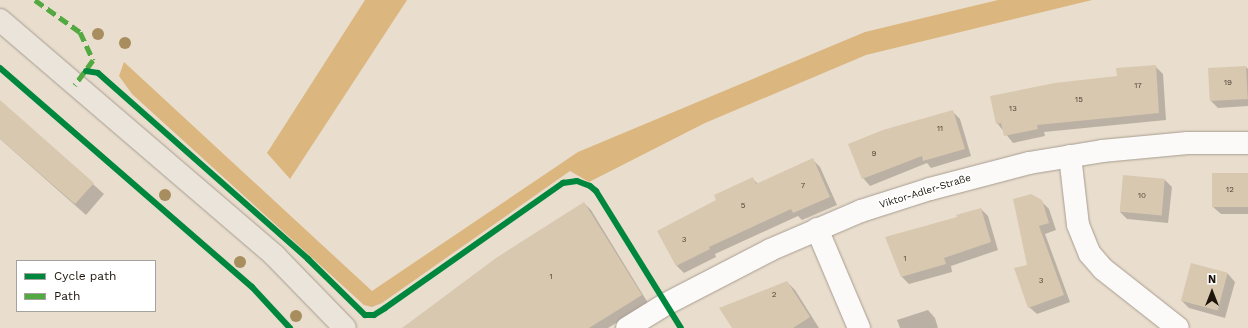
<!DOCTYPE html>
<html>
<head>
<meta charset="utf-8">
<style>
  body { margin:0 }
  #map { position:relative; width:1248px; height:328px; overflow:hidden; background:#e9ddcd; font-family:"Work Sans",sans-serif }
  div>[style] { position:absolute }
  .forest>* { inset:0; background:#dbb67e }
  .shadow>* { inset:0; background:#0003 }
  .building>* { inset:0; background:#d9c8b0; transform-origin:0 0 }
  .roads { filter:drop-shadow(0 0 1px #a69d90) drop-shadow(0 0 1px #a69d90) }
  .minor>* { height:22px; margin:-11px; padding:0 11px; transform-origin:11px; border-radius:11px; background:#fcfaf8 }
  .primary>* { height:22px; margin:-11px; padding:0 11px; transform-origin:11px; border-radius:11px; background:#eae4da }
  .quiet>* { height:5px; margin-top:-2.5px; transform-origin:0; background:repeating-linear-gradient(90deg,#52a941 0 10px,transparent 0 15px) }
  .cycleway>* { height:6px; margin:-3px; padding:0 3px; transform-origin:3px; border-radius:3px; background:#00873e }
  .trees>* { width:12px; height:12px; margin:-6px; border-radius:50%; background:#a88e5f }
  span { translate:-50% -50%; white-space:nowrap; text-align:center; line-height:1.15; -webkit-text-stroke:3px #fff; paint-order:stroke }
  .number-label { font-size:8px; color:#4c4234 }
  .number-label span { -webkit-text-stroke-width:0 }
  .street-label { font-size:10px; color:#1d150a }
  .legend { position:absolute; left:16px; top:260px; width:140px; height:52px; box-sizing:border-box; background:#fff; border:1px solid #a5a19d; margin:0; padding:5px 7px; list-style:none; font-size:12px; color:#1d150a }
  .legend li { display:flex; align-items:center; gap:8px; height:20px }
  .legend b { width:20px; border:1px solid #a5a19d }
  .north { position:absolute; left:1192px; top:272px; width:40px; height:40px; -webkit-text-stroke:3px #fff; paint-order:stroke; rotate:0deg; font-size:11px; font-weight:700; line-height:16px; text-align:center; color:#1d150a }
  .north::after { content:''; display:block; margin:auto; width:14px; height:18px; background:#1d150a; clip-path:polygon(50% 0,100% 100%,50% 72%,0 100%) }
</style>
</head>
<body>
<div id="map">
  <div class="forest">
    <div style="clip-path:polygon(365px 0,407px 0,290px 179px,267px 153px)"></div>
    <div style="clip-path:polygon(998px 0,1092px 0,866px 55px,705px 123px,589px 182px,570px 171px,382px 303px,372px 307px,364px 305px,132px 94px,119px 76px,124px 62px,372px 291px,578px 152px,865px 32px)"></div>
  </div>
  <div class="shadow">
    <div style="clip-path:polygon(1155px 66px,1163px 74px,1166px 120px,1044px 132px,1045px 136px,1013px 143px,997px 123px,1118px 77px)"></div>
    <div style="clip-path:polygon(1246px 67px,1248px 69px,1248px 106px,1218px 108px,1210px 100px)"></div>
    <div style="clip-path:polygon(0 101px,104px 194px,86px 215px,0 139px)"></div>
    <div style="clip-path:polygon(953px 112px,960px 119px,971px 156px,931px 168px,927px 163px,870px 186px,863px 178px)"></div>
    <div style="clip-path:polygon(812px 159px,820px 167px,837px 205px,802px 220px,798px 216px,715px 254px,716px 257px,684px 273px,677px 266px,659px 232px,718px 201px,753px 179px,758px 184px)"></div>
    <div style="clip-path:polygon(1248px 174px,1248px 214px,1221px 214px,1213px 207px)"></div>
    <div style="clip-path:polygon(1124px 176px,1165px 180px,1172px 187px,1168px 223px,1127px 219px,1120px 212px)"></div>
    <div style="clip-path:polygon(1041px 201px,1049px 209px,1056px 230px,1045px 234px,1070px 302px,1037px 314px,1029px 307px,1028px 266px)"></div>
    <div style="clip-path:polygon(584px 203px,591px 210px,648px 303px,608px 328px,404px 328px)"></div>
    <div style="clip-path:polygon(981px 209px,988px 216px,998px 250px,951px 266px,952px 272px,909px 284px,901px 276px,958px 218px)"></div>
    <div style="clip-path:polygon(1192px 264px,1228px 274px,1235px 282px,1225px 318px,1189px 308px,1182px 301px)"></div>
    <div style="clip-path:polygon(787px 282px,795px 290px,819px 328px,733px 328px)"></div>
    <div style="clip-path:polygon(928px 310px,935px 318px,938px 328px,900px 328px,897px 320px)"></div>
  </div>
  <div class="building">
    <div style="clip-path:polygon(1156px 65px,1159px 113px,1037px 125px,1038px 129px,1004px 136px,1001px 123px,996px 124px,990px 96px,1055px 83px,1117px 76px,1116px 68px)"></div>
    <div style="left:1246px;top:66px;width:33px;height:38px;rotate:87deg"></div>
    <div style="clip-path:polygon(0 100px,94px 183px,75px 204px,0 139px)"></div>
    <div style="clip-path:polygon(953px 110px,965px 149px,923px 161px,922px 156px,862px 179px,848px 144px,883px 130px)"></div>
    <div style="clip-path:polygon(813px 158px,830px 197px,793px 213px,791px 209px,709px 247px,710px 249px,676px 266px,657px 231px,716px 200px,714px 195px,753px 177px,756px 184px)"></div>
    <div style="left:1212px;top:173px;width:36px;height:34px"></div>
    <div style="left:1123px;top:175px;width:42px;height:37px;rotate:5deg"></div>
    <div style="clip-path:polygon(1031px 194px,1042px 200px,1049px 223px,1039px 226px,1064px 295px,1028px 308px,1014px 268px,1027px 265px,1013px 199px)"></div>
    <div style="clip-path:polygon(584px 202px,642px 295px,589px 328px,402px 328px,496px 258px)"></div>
    <div style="clip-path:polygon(981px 208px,991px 242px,944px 258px,946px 264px,901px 277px,885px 237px,957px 217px,956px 215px)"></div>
    <div style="left:1191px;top:263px;width:38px;height:39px;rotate:15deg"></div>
    <div style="clip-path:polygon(787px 281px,810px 317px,793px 328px,732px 328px,719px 308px)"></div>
  </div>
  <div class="roads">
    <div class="minor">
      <div style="left:1070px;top:156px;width:69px;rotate:83.4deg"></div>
      <div style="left:1078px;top:225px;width:31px;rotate:68deg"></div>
      <div style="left:1090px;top:254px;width:20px;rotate:49deg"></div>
      <div style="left:1103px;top:269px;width:95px;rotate:38.2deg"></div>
      <div style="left:817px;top:229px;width:108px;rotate:67deg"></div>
      <div style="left:627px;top:328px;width:46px;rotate:-31.6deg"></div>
      <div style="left:666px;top:304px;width:117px;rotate:-27.4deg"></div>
      <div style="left:770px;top:250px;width:99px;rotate:-23.2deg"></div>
      <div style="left:861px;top:211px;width:72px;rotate:-17.7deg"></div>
      <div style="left:930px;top:189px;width:102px;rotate:-14.7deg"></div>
      <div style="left:1029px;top:163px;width:74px;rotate:-9.3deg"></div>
      <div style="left:1102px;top:151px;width:86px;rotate:-5.3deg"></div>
      <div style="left:1188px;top:143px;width:60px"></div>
    </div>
    <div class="primary">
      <div style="left:0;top:20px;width:362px;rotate:40.6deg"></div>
      <div style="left:275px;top:256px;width:100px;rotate:45.8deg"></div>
    </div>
  </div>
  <div class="quiet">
    <div style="left:35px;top:0;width:55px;rotate:35.4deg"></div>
    <div style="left:80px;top:32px;width:31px;rotate:65deg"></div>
    <div style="left:93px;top:60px;width:31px;rotate:126deg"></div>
  </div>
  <div class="cycleway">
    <div style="left:0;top:68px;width:334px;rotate:41deg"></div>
    <div style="left:252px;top:287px;width:56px;rotate:47.2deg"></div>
    <div style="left:86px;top:71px;width:12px;rotate:9deg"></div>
    <div style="left:98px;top:73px;width:281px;rotate:41.5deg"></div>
    <div style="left:308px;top:259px;width:80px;rotate:44.5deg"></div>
    <div style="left:365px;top:315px;width:9px"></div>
    <div style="left:374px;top:315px;width:13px;rotate:-32deg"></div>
    <div style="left:385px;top:308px;width:218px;rotate:-35.1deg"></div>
    <div style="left:563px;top:183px;width:14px;rotate:-8deg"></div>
    <div style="left:577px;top:181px;width:14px;rotate:21deg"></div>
    <div style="left:590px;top:186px;width:8px;rotate:40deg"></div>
    <div style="left:596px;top:191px;width:161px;rotate:58.2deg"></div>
  </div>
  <div class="trees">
    <div style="left:98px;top:34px"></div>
    <div style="left:125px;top:43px"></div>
    <div style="left:165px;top:195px"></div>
    <div style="left:240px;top:262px"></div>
    <div style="left:296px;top:316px"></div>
  </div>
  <div class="number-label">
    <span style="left:1228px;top:83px">19</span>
    <span style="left:1138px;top:86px">17</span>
    <span style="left:1079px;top:100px">15</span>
    <span style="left:1013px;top:109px">13</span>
    <span style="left:940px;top:129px">11</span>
    <span style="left:874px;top:154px">9</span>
    <span style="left:803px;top:186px">7</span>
    <span style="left:1230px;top:190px">12</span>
    <span style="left:1142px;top:196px">10</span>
    <span style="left:743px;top:206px">5</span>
    <span style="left:684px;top:240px">3</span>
    <span style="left:905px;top:259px">1</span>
    <span style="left:551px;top:277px">1</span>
    <span style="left:1041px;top:281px">3</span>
    <span style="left:774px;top:295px">2</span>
  </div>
  <div class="street-label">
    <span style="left:925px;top:191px;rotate:-17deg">Viktor-Adler-Straße</span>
  </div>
  <ul class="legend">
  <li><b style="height:5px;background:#00873e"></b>Cycle path</li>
  <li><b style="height:5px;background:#52a941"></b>Path</li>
  </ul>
  <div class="north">N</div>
</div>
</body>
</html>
